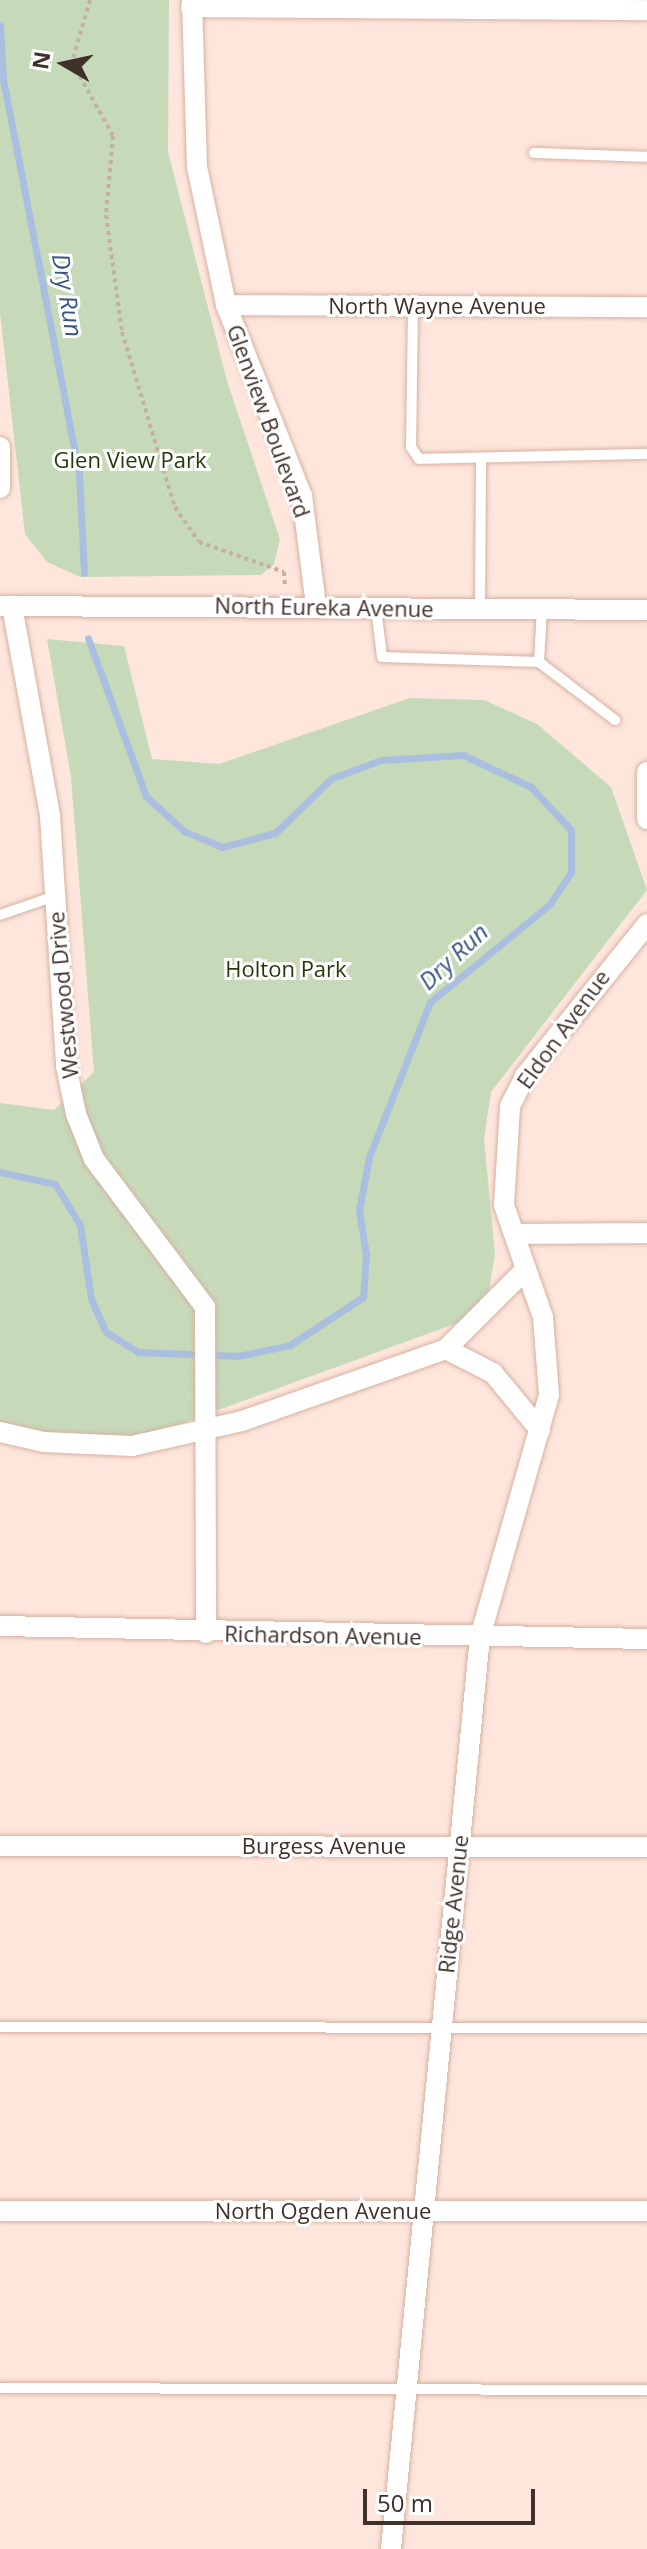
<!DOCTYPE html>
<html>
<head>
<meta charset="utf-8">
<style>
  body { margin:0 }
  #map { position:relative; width:647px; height:2549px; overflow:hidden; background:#fee6dc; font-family:"Open Sans",sans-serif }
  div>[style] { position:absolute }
  .green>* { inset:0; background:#c6daba }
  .stream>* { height:7px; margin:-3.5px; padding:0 3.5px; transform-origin:3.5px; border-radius:3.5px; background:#aabfe0 }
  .path>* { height:4px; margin-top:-2px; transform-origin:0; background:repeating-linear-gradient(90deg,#c4afa6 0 4px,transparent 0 8px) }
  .roads { filter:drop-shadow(0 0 2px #d7b1a1) drop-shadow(0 0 2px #d7b1a1) }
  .lane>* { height:10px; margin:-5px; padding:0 5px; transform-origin:5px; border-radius:5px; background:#fff }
  .street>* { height:20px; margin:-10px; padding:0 10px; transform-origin:10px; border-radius:10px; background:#fff }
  span { translate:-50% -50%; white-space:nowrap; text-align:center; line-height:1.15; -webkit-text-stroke:6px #fff; paint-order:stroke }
  .street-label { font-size:22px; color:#3f302a }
  .park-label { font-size:22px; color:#1f3a06 }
  .water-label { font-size:24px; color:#385683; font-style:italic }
  .north { position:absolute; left:24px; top:24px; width:80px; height:80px; -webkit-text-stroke:6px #fff; paint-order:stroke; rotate:279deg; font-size:22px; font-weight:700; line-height:32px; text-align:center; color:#3f302a }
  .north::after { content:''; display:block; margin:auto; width:28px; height:36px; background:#3f302a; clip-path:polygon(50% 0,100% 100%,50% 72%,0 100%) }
  .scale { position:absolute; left:363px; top:2489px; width:172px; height:36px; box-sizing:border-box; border:4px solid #3f302a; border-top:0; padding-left:10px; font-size:24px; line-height:28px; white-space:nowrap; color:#3f302a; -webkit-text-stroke:6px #fff; paint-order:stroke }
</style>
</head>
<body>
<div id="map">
  <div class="green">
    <div style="clip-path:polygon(0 0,169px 0,168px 152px,227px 381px,280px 539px,274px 564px,261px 575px,80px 577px,47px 562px,25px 534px,0 313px)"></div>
    <div style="clip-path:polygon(47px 639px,124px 646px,152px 759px,219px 764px,410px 698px,484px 700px,537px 724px,611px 787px,647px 890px,491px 1092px,484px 1139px,495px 1254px,489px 1290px,460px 1322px,150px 1435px,70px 1439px,0 1423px,0 1103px,54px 1110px,94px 1072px,71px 777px)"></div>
  </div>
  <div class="stream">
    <div style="left:0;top:25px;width:54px;rotate:86.8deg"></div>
    <div style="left:3px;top:79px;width:402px;rotate:79.1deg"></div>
    <div style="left:79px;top:474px;width:99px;rotate:87.1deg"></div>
    <div style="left:0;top:1172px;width:56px;rotate:12.3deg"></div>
    <div style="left:55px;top:1184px;width:48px;rotate:58.6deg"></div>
    <div style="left:80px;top:1225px;width:75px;rotate:81.5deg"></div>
    <div style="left:91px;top:1299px;width:36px;rotate:66deg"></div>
    <div style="left:106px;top:1332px;width:38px;rotate:32deg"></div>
    <div style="left:138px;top:1352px;width:100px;rotate:2.3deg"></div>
    <div style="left:238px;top:1356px;width:53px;rotate:-11.9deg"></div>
    <div style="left:290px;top:1345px;width:87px;rotate:-33.3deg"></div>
    <div style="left:363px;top:1297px;width:42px;rotate:-85.9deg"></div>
    <div style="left:366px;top:1255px;width:46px;rotate:-98.8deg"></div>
    <div style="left:359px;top:1210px;width:54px;rotate:-79.3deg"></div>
    <div style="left:369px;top:1157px;width:167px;rotate:-68.5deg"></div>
    <div style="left:430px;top:1002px;width:154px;rotate:-39.2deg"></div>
    <div style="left:549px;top:905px;width:40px;rotate:-56deg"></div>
    <div style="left:571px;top:872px;width:42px;rotate:-90deg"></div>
    <div style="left:571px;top:830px;width:59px;rotate:-132.9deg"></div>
    <div style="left:531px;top:787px;width:75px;rotate:-154.8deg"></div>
    <div style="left:463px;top:755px;width:82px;rotate:176.5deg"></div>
    <div style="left:381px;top:760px;width:52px;rotate:159.8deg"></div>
    <div style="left:332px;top:778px;width:79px;rotate:136deg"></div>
    <div style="left:275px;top:833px;width:55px;rotate:165.2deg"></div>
    <div style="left:222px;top:847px;width:41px;rotate:-157.2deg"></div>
    <div style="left:184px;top:831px;width:52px;rotate:-137.4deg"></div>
    <div style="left:146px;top:796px;width:168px;rotate:-110.2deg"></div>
  </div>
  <div class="path">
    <div style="left:90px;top:0;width:65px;rotate:106.2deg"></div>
    <div style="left:72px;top:62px;width:85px;rotate:61deg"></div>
    <div style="left:113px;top:136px;width:79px;rotate:95.1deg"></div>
    <div style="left:106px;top:215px;width:118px;rotate:82.2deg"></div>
    <div style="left:122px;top:332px;width:183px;rotate:73.2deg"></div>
    <div style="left:175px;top:507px;width:42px;rotate:55.6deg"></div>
    <div style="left:199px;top:542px;width:90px;rotate:19.4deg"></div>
    <div style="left:284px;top:572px;width:15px;rotate:86deg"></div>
  </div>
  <div class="roads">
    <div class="lane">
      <div style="left:534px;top:153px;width:113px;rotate:2deg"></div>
      <div style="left:413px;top:306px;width:141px;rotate:90.8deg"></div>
      <div style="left:411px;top:447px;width:14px;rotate:56deg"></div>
      <div style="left:419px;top:459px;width:228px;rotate:-1.3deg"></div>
      <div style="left:376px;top:608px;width:49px;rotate:83deg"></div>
      <div style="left:382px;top:657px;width:157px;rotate:1.8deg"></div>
      <div style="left:539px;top:662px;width:53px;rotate:-86.8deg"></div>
      <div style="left:480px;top:608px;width:150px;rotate:-89.6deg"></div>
      <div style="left:539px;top:662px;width:96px;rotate:37.3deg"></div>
      <div style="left:0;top:915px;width:58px;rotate:-19.1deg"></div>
      <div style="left:0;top:2027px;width:647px;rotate:0.09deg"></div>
      <div style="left:0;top:2388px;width:647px;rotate:0.18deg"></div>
    </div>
    <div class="street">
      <div style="left:192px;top:0;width:167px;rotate:88.3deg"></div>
      <div style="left:197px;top:167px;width:141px;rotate:78.1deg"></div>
      <div style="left:226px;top:305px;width:206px;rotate:68.3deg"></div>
      <div style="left:302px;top:496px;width:111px;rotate:82.7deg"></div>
      <div style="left:191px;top:7px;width:456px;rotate:0.4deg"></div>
      <div style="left:226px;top:305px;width:421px;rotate:0.3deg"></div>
      <div style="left:0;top:447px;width:41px;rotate:90deg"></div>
      <div style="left:0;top:606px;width:647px;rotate:0.35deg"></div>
      <div style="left:12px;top:606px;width:213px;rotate:79.7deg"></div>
      <div style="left:50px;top:816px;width:251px;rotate:86.3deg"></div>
      <div style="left:66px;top:1066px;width:49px;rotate:78.2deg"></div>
      <div style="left:76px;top:1114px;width:48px;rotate:68.2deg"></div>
      <div style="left:94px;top:1159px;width:185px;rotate:53.1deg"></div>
      <div style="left:205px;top:1307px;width:326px;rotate:89.8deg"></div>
      <div style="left:647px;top:772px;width:47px;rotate:90deg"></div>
      <div style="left:515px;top:1234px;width:132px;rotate:-0.4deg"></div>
      <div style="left:446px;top:1349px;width:53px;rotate:27.1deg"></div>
      <div style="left:493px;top:1373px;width:74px;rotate:50.5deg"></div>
      <div style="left:0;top:1432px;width:45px;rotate:12.8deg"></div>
      <div style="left:44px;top:1442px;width:88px;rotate:2.6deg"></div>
      <div style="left:132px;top:1446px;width:113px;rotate:-12.8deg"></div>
      <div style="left:242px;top:1421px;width:216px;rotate:-19.4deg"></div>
      <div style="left:446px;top:1349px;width:113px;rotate:-45deg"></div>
      <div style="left:526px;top:1269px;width:68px;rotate:-109deg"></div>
      <div style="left:504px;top:1205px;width:99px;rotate:-86.5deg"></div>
      <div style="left:510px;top:1106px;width:34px;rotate:-63deg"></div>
      <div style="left:525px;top:1076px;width:195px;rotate:-51.2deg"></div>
      <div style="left:0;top:1626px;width:647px;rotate:1.15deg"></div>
      <div style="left:0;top:1846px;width:647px;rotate:0.09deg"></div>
      <div style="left:0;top:2211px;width:647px"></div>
      <div style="left:391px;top:2549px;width:916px;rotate:-84.43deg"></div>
      <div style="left:480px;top:1637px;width:252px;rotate:-74.1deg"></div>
      <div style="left:549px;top:1395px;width:78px;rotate:-94.4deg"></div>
      <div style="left:543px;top:1317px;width:51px;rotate:-109.5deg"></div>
    </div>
  </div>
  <div class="street-label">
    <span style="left:437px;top:306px">North Wayne Avenue</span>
    <span style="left:269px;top:421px;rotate:70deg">Glenview Boulevard</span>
    <span style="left:324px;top:607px;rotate:1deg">North Eureka Avenue</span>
    <span style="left:63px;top:995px;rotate:-95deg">Westwood Drive</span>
    <span style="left:563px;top:1029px;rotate:-54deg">Eldon Avenue</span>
    <span style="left:323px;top:1635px;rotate:1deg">Richardson Avenue</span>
    <span style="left:324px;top:1846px">Burgess Avenue</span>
    <span style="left:453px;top:1904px;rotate:-84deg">Ridge Avenue</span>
    <span style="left:323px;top:2211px">North Ogden Avenue</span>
  </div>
  <div class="park-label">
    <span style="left:130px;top:460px">Glen View Park</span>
    <span style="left:286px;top:969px">Holton Park</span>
  </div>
  <div class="water-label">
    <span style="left:68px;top:295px;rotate:80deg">Dry Run</span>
    <span style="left:453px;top:956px;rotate:-43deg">Dry Run</span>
  </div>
  <div class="north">N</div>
  <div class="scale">50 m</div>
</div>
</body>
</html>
